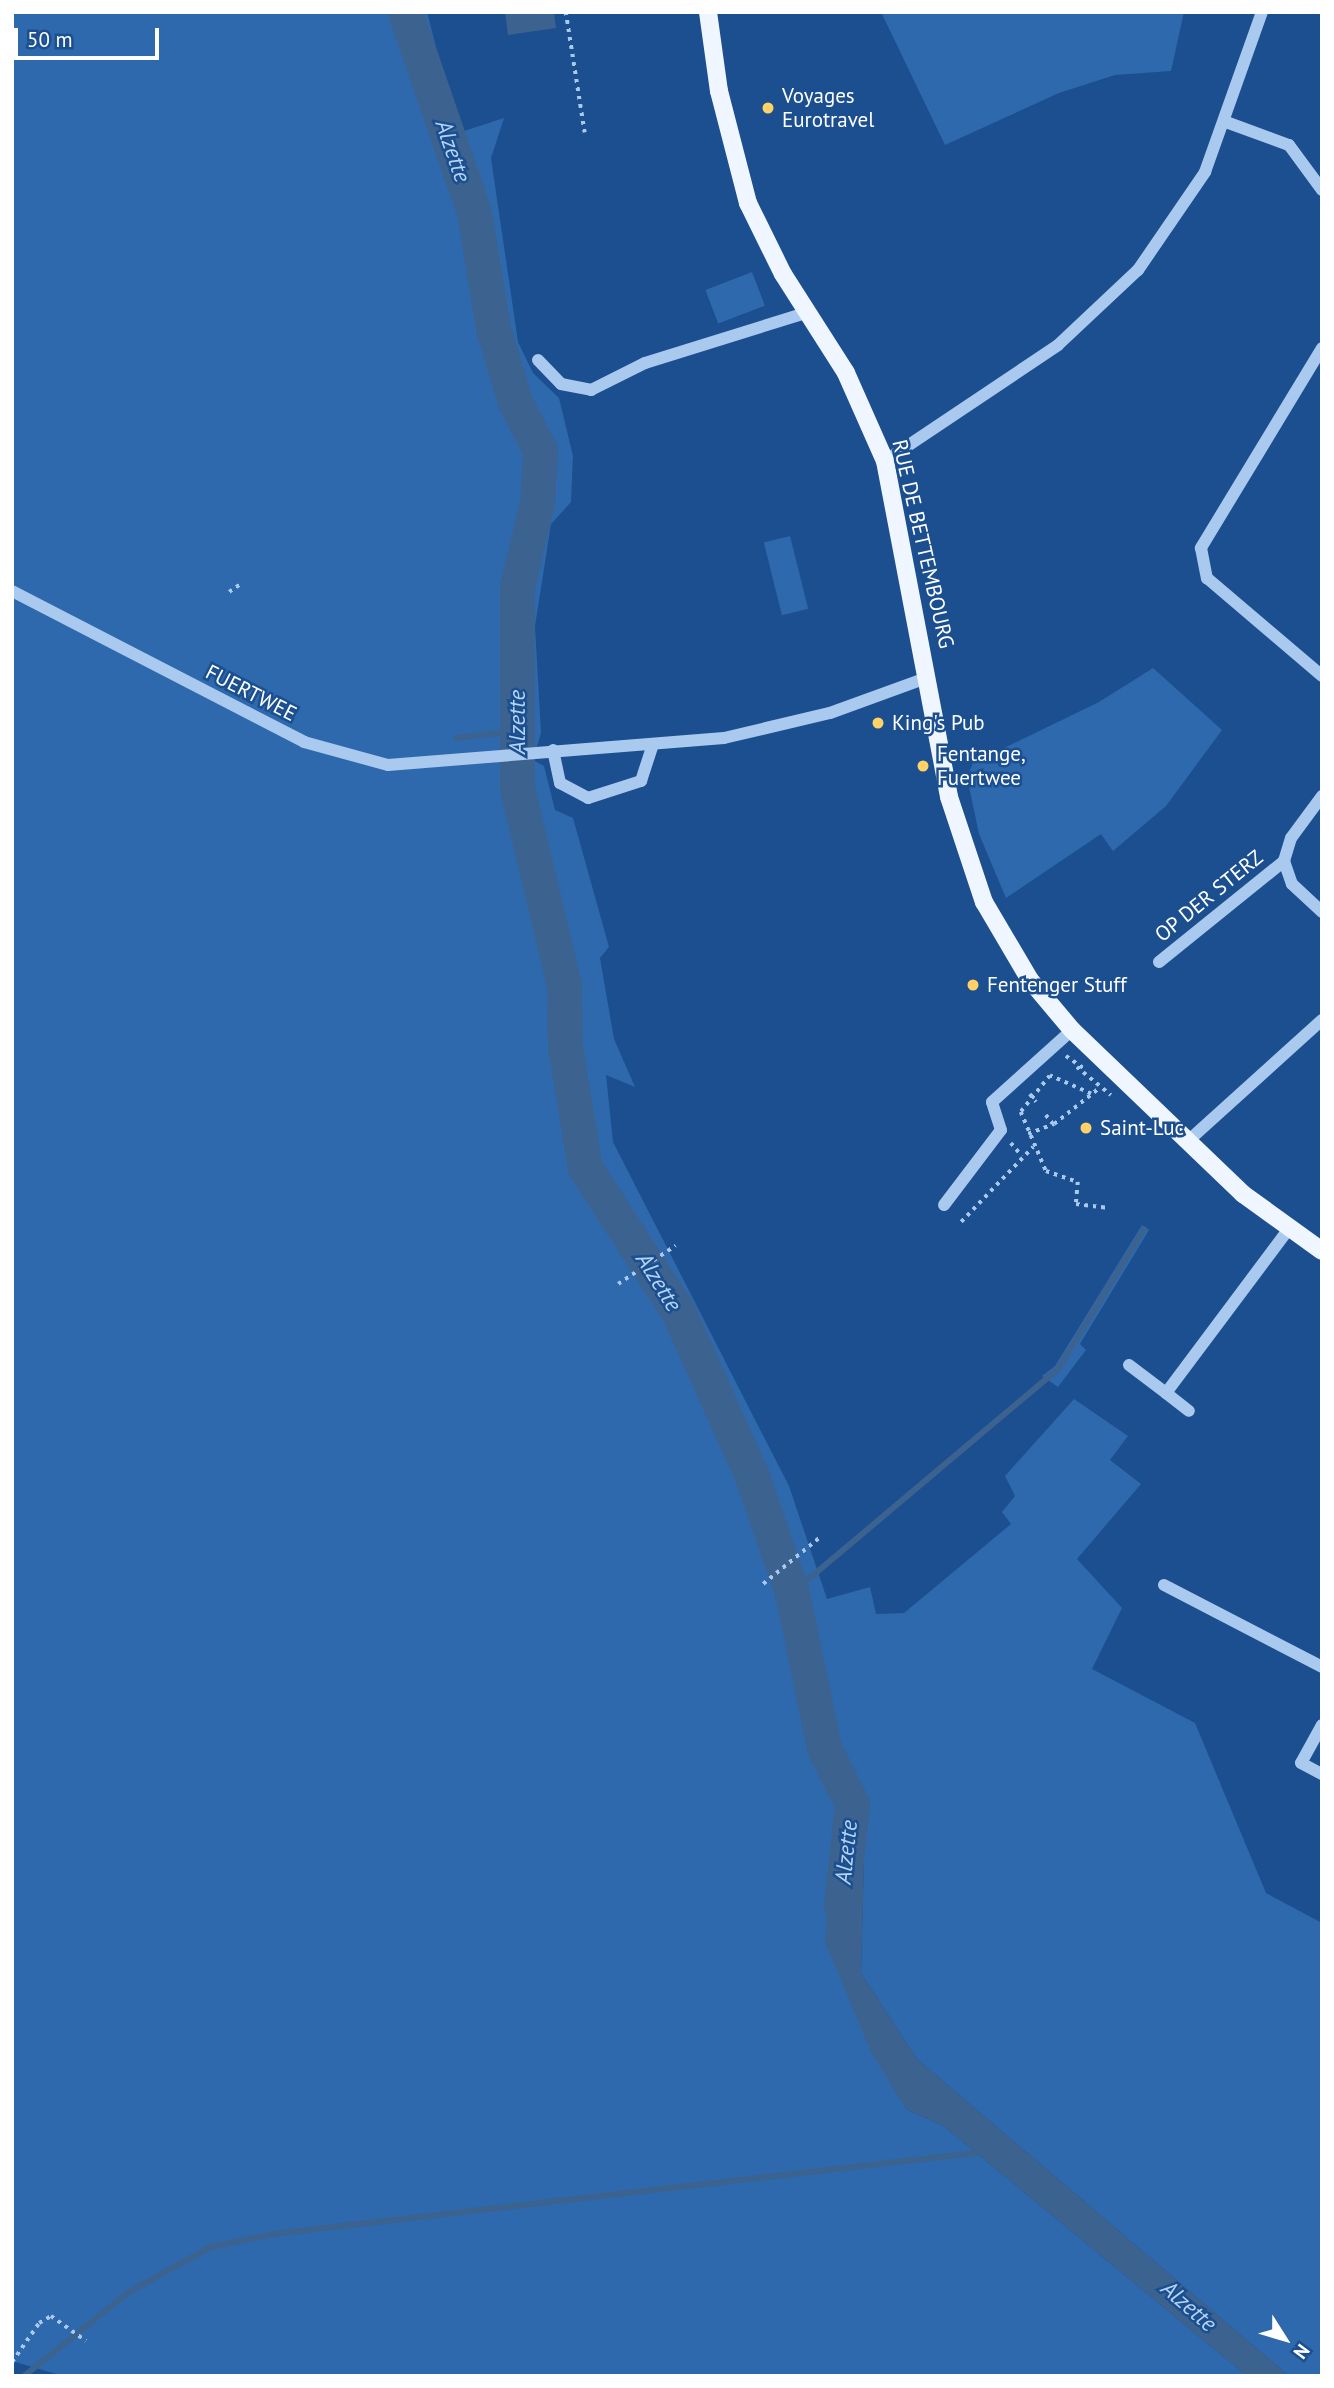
<!DOCTYPE html>
<html>
<head>
<meta charset="utf-8">
<style>
  body { margin:0 }
  #map { position:relative; width:1334px; height:2388px; overflow:hidden; background:#1b4f8f; font-family:"PT Sans",sans-serif }
  div>[style] { position:absolute }
  .green>* { inset:0; background:#2e69ad; transform-origin:0 0 }
  .water>* { inset:0; background:#3c6290 }
  .stream>* { height:6px; margin:-3px; padding:0 3px; transform-origin:3px; border-radius:3px; background:#3c6290 }
  .river>* { height:35px; margin:-17.5px; padding:0 17.5px; transform-origin:17.5px; border-radius:17.5px; background:#3c6290 }
  .path>* { height:3.5px; margin-top:-1.75px; transform-origin:0; background:repeating-linear-gradient(90deg,#a9c9ee 0 3.5px,transparent 0 8.5px) }
  .minor>* { height:12px; margin:-6px; padding:0 6px; transform-origin:6px; border-radius:6px; background:#a9c9ee }
  .major>* { height:18px; margin:-9px; padding:0 9px; transform-origin:9px; border-radius:9px; background:#f0f6ff }
  .dots>* { width:19px; height:19px; translate:-50% -50%; box-sizing:border-box; border:4px solid #1b4f8f; border-radius:50% }
  span { translate:-50% -50%; white-space:nowrap; text-align:center; line-height:1.15; -webkit-text-stroke:5px #1b4f8f; paint-order:stroke }
  .poi-label { font-size:21px; color:#fff }
  .left { translate:0 -50%; text-align:left }
  .street-label { font-size:21px; color:#fff }
  .water-label { font-size:23px; color:#b5d3f5; font-style:italic }
  .frame { position:absolute; inset:0; border:14px solid #fff; pointer-events:none }
  .north { position:absolute; left:1250px; top:2304px; width:70px; height:70px; -webkit-text-stroke:5px #1b4f8f; paint-order:stroke; rotate:127deg; font-size:19px; font-weight:700; line-height:28px; text-align:center; color:#fff }
  .north::after { content:''; display:block; margin:auto; width:24px; height:32px; background:#fff; clip-path:polygon(50% 0,100% 100%,50% 72%,0 100%) }
  .scale { position:absolute; left:14px; top:28px; width:145px; height:32px; box-sizing:border-box; border:4px solid #fff; border-top:0; padding-left:9px; font-size:21px; line-height:24px; white-space:nowrap; color:#fff; -webkit-text-stroke:5px #1b4f8f; paint-order:stroke }
</style>
</head>
<body>
<div id="map">
  <div class="green">
    <div style="clip-path:polygon(12px 12px,427px 12px,458px 133px,504px 118px,491px 158px,518px 342px,533px 373px,559px 398px,573px 456px,571px 502px,551px 524px,535px 626px,541px 733px,533px 760px,544px 766px,555px 810px,573px 818px,609px 947px,600px 958px,614px 1039px,635px 1087px,606px 1075px,613px 1142px,789px 1486px,827px 1599px,870px 1587px,876px 1614px,904px 1613px,1011px 1524px,1002px 1512px,1015px 1496px,1005px 1476px,1074px 1399px,1128px 1436px,1110px 1460px,1141px 1484px,1077px 1559px,1122px 1608px,1092px 1669px,1195px 1723px,1266px 1893px,1322px 1923px,1322px 2376px,1289px 2376px,917px 2059px,861px 1973px,864px 1859px,825px 1942px,906px 2109px,945px 2127px,1247px 2376px,63px 2376px,12px 2361px)"></div>
    <div style="clip-path:polygon(881px 12px,1184px 12px,1171px 71px,1115px 75px,1059px 93px,945px 145px)"></div>
    <div style="left:752px;top:272px;width:36px;height:50px;rotate:69deg"></div>
    <div style="left:790px;top:536px;width:75px;height:27px;rotate:76deg"></div>
    <div style="clip-path:polygon(1153px 668px,1222px 730px,1166px 806px,1113px 851px,1101px 834px,1006px 898px,979px 834px,967px 777px,973px 763px,1099px 702px)"></div>
    <div style="clip-path:polygon(1142px 1225px,1149px 1230px,1080px 1344px,1086px 1350px,1058px 1387px,1042px 1376px,1055px 1366px)"></div>
  </div>
  <div class="water">
    <div style="clip-path:polygon(505px 12px,554px 12px,556px 28px,508px 35px)"></div>
    <div style="clip-path:polygon(830px 1854px,864px 1859px,861px 1973px,917px 2059px,1289px 2376px,1247px 2376px,945px 2127px,906px 2109px,871px 2052px,825px 1942px)"></div>
  </div>
  <div class="stream">
    <div style="left:457px;top:738px;width:57px;rotate:-7deg"></div>
    <div style="left:792px;top:1593px;width:348px;rotate:-40.1deg"></div>
    <div style="left:1058px;top:1369px;width:164px;rotate:-58.4deg"></div>
    <div style="left:24px;top:2376px;width:134px;rotate:-38.7deg"></div>
    <div style="left:129px;top:2292px;width:94px;rotate:-28.8deg"></div>
    <div style="left:211px;top:2247px;width:63px;rotate:-11.8deg"></div>
    <div style="left:273px;top:2234px;width:715px;rotate:-6.59deg"></div>
  </div>
  <div class="river">
    <div style="left:405px;top:12px;width:212px;rotate:71deg"></div>
    <div style="left:474px;top:212px;width:118px;rotate:80.7deg"></div>
    <div style="left:493px;top:328px;width:77px;rotate:73.4deg"></div>
    <div style="left:515px;top:402px;width:54px;rotate:62.5deg"></div>
    <div style="left:540px;top:450px;width:53px;rotate:93.2deg"></div>
    <div style="left:537px;top:503px;width:86px;rotate:103.4deg"></div>
    <div style="left:517px;top:587px;width:201px;rotate:90deg"></div>
    <div style="left:517px;top:788px;width:203px;rotate:76.6deg"></div>
    <div style="left:564px;top:985px;width:61px;rotate:89.1deg"></div>
    <div style="left:565px;top:1046px;width:124px;rotate:80.7deg"></div>
    <div style="left:585px;top:1168px;width:171px;rotate:57deg"></div>
    <div style="left:678px;top:1311px;width:184px;rotate:65.9deg"></div>
    <div style="left:753px;top:1479px;width:120px;rotate:71.1deg"></div>
    <div style="left:792px;top:1593px;width:158px;rotate:78.3deg"></div>
    <div style="left:824px;top:1748px;width:63px;rotate:63.4deg"></div>
    <div style="left:852px;top:1804px;width:101px;rotate:96.3deg"></div>
  </div>
  <div class="path">
    <div style="left:566px;top:12px;width:122px;rotate:81.1deg"></div>
    <div style="left:229px;top:592px;width:16px;rotate:-35deg"></div>
    <div style="left:1066px;top:1056px;width:24px;rotate:35deg"></div>
    <div style="left:1077px;top:1067px;width:44px;rotate:39.5deg"></div>
    <div style="left:1030px;top:1094px;width:10px;rotate:53deg"></div>
    <div style="left:1091px;top:1094px;width:45px;rotate:-156.3deg"></div>
    <div style="left:1050px;top:1076px;width:46px;rotate:128.9deg"></div>
    <div style="left:1021px;top:1112px;width:64px;rotate:67deg"></div>
    <div style="left:1046px;top:1171px;width:34px;rotate:19deg"></div>
    <div style="left:1078px;top:1182px;width:22px;rotate:95deg"></div>
    <div style="left:1076px;top:1204px;width:31px;rotate:7deg"></div>
    <div style="left:1046px;top:1115px;width:11px;rotate:52deg"></div>
    <div style="left:1028px;top:1134px;width:28px;rotate:-21deg"></div>
    <div style="left:1054px;top:1124px;width:56px;rotate:-38.5deg"></div>
    <div style="left:1011px;top:1143px;width:17px;rotate:50deg"></div>
    <div style="left:961px;top:1222px;width:104px;rotate:-46.2deg"></div>
    <div style="left:618px;top:1284px;width:69px;rotate:-33.7deg"></div>
    <div style="left:763px;top:1584px;width:72px;rotate:-39.4deg"></div>
    <div style="left:12px;top:2362px;width:47px;rotate:-55.3deg"></div>
    <div style="left:39px;top:2323px;width:14px;rotate:-30deg"></div>
    <div style="left:51px;top:2316px;width:43px;rotate:35.5deg"></div>
  </div>
  <div class="minor">
    <div style="left:1226px;top:122px;width:67px;rotate:20.1deg"></div>
    <div style="left:1289px;top:145px;width:56px;rotate:53.7deg"></div>
    <div style="left:1322px;top:348px;width:234px;rotate:121.2deg"></div>
    <div style="left:1201px;top:548px;width:31px;rotate:79deg"></div>
    <div style="left:1207px;top:578px;width:151px;rotate:40.4deg"></div>
    <div style="left:538px;top:360px;width:33px;rotate:46deg"></div>
    <div style="left:561px;top:384px;width:31px;rotate:11deg"></div>
    <div style="left:591px;top:390px;width:60px;rotate:-26.6deg"></div>
    <div style="left:645px;top:363px;width:169px;rotate:-17.3deg"></div>
    <div style="left:885px;top:461px;width:208px;rotate:-33.8deg"></div>
    <div style="left:1058px;top:345px;width:110px;rotate:-43.2deg"></div>
    <div style="left:1138px;top:270px;width:119px;rotate:-55.6deg"></div>
    <div style="left:1205px;top:172px;width:170px;rotate:-70.4deg"></div>
    <div style="left:12px;top:591px;width:329px;rotate:27.3deg"></div>
    <div style="left:304px;top:742px;width:87px;rotate:15.3deg"></div>
    <div style="left:388px;top:765px;width:337px;rotate:-4.6deg"></div>
    <div style="left:724px;top:738px;width:109px;rotate:-13.3deg"></div>
    <div style="left:830px;top:713px;width:105px;rotate:-20deg"></div>
    <div style="left:553px;top:750px;width:34px;rotate:78deg"></div>
    <div style="left:560px;top:783px;width:32px;rotate:28deg"></div>
    <div style="left:588px;top:798px;width:56px;rotate:-17.8deg"></div>
    <div style="left:641px;top:781px;width:38px;rotate:-72deg"></div>
    <div style="left:1322px;top:796px;width:52px;rotate:126.4deg"></div>
    <div style="left:1291px;top:838px;width:24px;rotate:107deg"></div>
    <div style="left:1284px;top:861px;width:24px;rotate:71deg"></div>
    <div style="left:1292px;top:884px;width:41px;rotate:43deg"></div>
    <div style="left:1159px;top:962px;width:161px;rotate:-38.9deg"></div>
    <div style="left:1188px;top:1141px;width:181px;rotate:-42.1deg"></div>
    <div style="left:944px;top:1205px;width:94px;rotate:-52.8deg"></div>
    <div style="left:1001px;top:1130px;width:29px;rotate:-108deg"></div>
    <div style="left:992px;top:1102px;width:108px;rotate:-42deg"></div>
    <div style="left:1129px;top:1365px;width:46px;rotate:37.1deg"></div>
    <div style="left:1166px;top:1393px;width:204px;rotate:-53.2deg"></div>
    <div style="left:1166px;top:1393px;width:29px;rotate:38deg"></div>
    <div style="left:1164px;top:1585px;width:178px;rotate:27.4deg"></div>
    <div style="left:1322px;top:1725px;width:43px;rotate:118.9deg"></div>
    <div style="left:1301px;top:1763px;width:24px;rotate:28deg"></div>
  </div>
  <div class="major">
    <div style="left:708px;top:12px;width:80px;rotate:82.1deg"></div>
    <div style="left:719px;top:91px;width:116px;rotate:75.5deg"></div>
    <div style="left:748px;top:203px;width:79px;rotate:63.8deg"></div>
    <div style="left:783px;top:274px;width:117px;rotate:57.5deg"></div>
    <div style="left:846px;top:373px;width:96px;rotate:66.1deg"></div>
    <div style="left:885px;top:461px;width:342px;rotate:79.2deg"></div>
    <div style="left:949px;top:797px;width:111px;rotate:71.6deg"></div>
    <div style="left:984px;top:902px;width:91px;rotate:59.5deg"></div>
    <div style="left:1030px;top:980px;width:65px;rotate:50deg"></div>
    <div style="left:1072px;top:1030px;width:237px;rotate:43.8deg"></div>
    <div style="left:1243px;top:1194px;width:97px;rotate:35.8deg"></div>
  </div>
  <div class="dots">
    <div style="left:768px;top:108px;background:#ffd166"></div>
    <div style="left:878px;top:723px;background:#ffd166"></div>
    <div style="left:923px;top:766px;background:#ffd166"></div>
    <div style="left:973px;top:985px;background:#ffd166"></div>
    <div style="left:1086px;top:1128px;background:#ffd166"></div>
  </div>
  <div class="poi-label">
    <span class="left" style="left:782px;top:108px">Voyages<br>Eurotravel</span>
    <span class="left" style="left:892px;top:723px">King's Pub</span>
    <span class="left" style="left:937px;top:766px">Fentange,<br>Fuertwee</span>
    <span class="left" style="left:987px;top:985px">Fentenger Stuff</span>
    <span class="left" style="left:1100px;top:1128px">Saint-Luc</span>
  </div>
  <div class="street-label">
    <span style="left:923px;top:544px;rotate:77deg">RUE DE BETTEMBOURG</span>
    <span style="left:251px;top:693px;rotate:27deg">FUERTWEE</span>
    <span style="left:1209px;top:896px;rotate:-39deg">OP DER STERZ</span>
  </div>
  <div class="water-label">
    <span style="left:453px;top:151px;rotate:71deg">Alzette</span>
    <span style="left:517px;top:722px;rotate:-90deg">Alzette</span>
    <span style="left:659px;top:1282px;rotate:58deg">Alzette</span>
    <span style="left:846px;top:1852px;rotate:-84deg">Alzette</span>
    <span style="left:1189px;top:2306px;rotate:41deg">Alzette</span>
  </div>
  <div class="frame"></div>
  <div class="north">N</div>
  <div class="scale">50 m</div>
</div>
</body>
</html>
